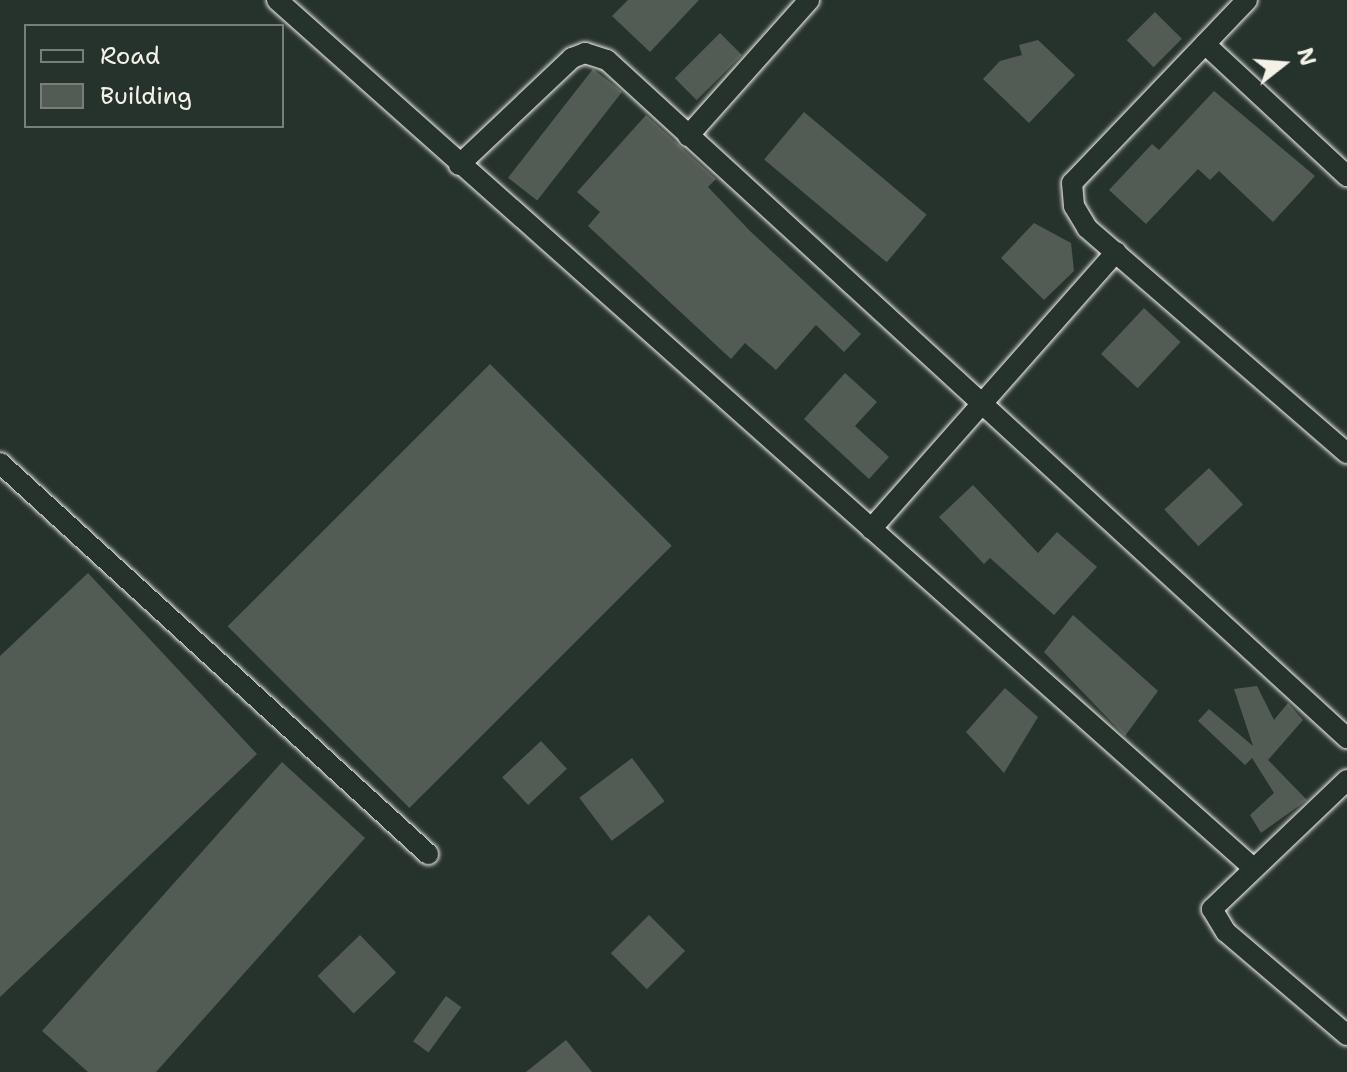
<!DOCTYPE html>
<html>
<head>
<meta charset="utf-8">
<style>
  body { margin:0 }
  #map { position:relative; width:1347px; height:1072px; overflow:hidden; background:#26332d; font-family:"Shantell Sans",sans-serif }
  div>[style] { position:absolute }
  .building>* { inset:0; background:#525c55; transform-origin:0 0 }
  .roads { filter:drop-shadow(0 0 2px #f4f1e8) drop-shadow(0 0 2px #f4f1e8) }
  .minor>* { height:20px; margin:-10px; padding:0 10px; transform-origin:10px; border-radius:10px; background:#26332d }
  span { translate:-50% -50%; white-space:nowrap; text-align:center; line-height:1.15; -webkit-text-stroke:8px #26332d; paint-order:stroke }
  .legend { position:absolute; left:24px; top:24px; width:260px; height:104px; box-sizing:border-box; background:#26332d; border:2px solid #787f78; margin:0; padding:10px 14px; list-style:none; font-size:24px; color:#f4f1e8 }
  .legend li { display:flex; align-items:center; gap:16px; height:40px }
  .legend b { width:40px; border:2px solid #787f78 }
  .north { position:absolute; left:1243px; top:24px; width:80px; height:80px; -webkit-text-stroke:6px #26332d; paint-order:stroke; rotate:73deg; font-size:22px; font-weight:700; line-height:32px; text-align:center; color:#f4f1e8 }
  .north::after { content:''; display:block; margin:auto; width:28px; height:36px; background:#f4f1e8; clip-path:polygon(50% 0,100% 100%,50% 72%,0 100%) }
</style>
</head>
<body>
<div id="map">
  <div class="building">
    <div style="clip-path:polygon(628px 0,699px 0,650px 52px,612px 16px)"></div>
    <div style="left:1155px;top:12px;width:38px;height:40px;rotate:45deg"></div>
    <div style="left:720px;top:33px;width:31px;height:64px;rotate:45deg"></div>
    <div style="clip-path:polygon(1038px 40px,1075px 75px,1029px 123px,983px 79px,1000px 61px,1022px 55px,1019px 45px)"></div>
    <div style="left:593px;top:69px;width:37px;height:138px;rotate:38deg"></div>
    <div style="clip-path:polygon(1214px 91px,1315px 176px,1273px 222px,1219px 171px,1210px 180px,1198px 169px,1146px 224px,1109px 190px,1152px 144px,1159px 150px)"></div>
    <div style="left:804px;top:112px;width:160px;height:62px;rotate:40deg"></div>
    <div style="clip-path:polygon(646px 115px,716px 179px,708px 187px,750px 231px,861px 334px,844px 352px,816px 325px,776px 370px,745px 343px,731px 359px,588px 226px,600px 212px,577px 192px)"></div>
    <div style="clip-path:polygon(1034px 223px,1071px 243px,1074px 271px,1044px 300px,1001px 258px)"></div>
    <div style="left:1144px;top:308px;width:50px;height:63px;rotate:43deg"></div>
    <div style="left:490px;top:364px;width:257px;height:371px;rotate:45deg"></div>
    <div style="clip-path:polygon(845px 373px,877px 402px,855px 426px,889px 457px,869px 479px,804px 419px)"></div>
    <div style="left:1209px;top:468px;width:50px;height:61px;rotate:47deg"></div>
    <div style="clip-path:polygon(973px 485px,1038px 553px,1057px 532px,1097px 567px,1054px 615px,990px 558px,984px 564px,939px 517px)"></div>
    <div style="clip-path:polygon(88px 573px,257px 754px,0 997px,0 656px)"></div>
    <div style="clip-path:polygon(1073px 615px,1158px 691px,1125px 736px,1044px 652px)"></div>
    <div style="clip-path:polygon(1257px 686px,1274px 720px,1288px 703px,1303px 720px,1268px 760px,1307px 800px,1261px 833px,1250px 815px,1274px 793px,1252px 758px,1245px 765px,1198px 721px,1209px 709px,1253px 746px,1234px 689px)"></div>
    <div style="clip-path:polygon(1005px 688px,1038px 717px,1004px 773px,966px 732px)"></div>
    <div style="left:541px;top:741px;width:38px;height:53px;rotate:47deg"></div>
    <div style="left:632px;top:758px;width:54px;height:66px;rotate:53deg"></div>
    <div style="clip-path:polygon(282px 762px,365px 838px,156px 1072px,88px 1072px,42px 1031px)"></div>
    <div style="left:649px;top:915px;width:51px;height:54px;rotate:45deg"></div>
    <div style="left:360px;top:935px;width:52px;height:59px;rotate:46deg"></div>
    <div style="left:446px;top:996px;width:19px;height:56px;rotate:36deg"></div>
    <div style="clip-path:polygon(566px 1040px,592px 1072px,526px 1072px)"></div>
  </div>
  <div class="roads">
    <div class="minor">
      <div style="left:277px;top:0;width:1305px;rotate:41.64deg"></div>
      <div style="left:1247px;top:0;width:253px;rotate:133.7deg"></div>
      <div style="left:1072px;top:183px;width:23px;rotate:85deg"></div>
      <div style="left:1074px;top:206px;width:26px;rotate:59deg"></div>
      <div style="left:1087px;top:228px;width:344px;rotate:40.9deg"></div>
      <div style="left:1205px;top:44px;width:194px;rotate:42.9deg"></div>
      <div style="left:688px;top:136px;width:182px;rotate:-48.3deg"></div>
      <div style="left:459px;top:165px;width:156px;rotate:-43.4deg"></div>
      <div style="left:572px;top:58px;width:14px;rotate:-21deg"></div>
      <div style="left:585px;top:53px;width:23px;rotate:18deg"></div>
      <div style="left:607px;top:60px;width:1004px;rotate:42.5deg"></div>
      <div style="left:0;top:463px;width:580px;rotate:42.41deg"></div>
      <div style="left:871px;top:529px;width:370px;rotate:-48.5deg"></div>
      <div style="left:1347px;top:780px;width:187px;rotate:136.3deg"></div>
      <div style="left:1212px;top:909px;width:27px;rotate:59deg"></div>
      <div style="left:1226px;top:932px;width:159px;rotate:40.4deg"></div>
    </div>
  </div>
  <ul class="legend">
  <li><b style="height:10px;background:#26332d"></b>Road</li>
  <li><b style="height:22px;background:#525c55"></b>Building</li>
  </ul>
  <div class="north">N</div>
</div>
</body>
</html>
